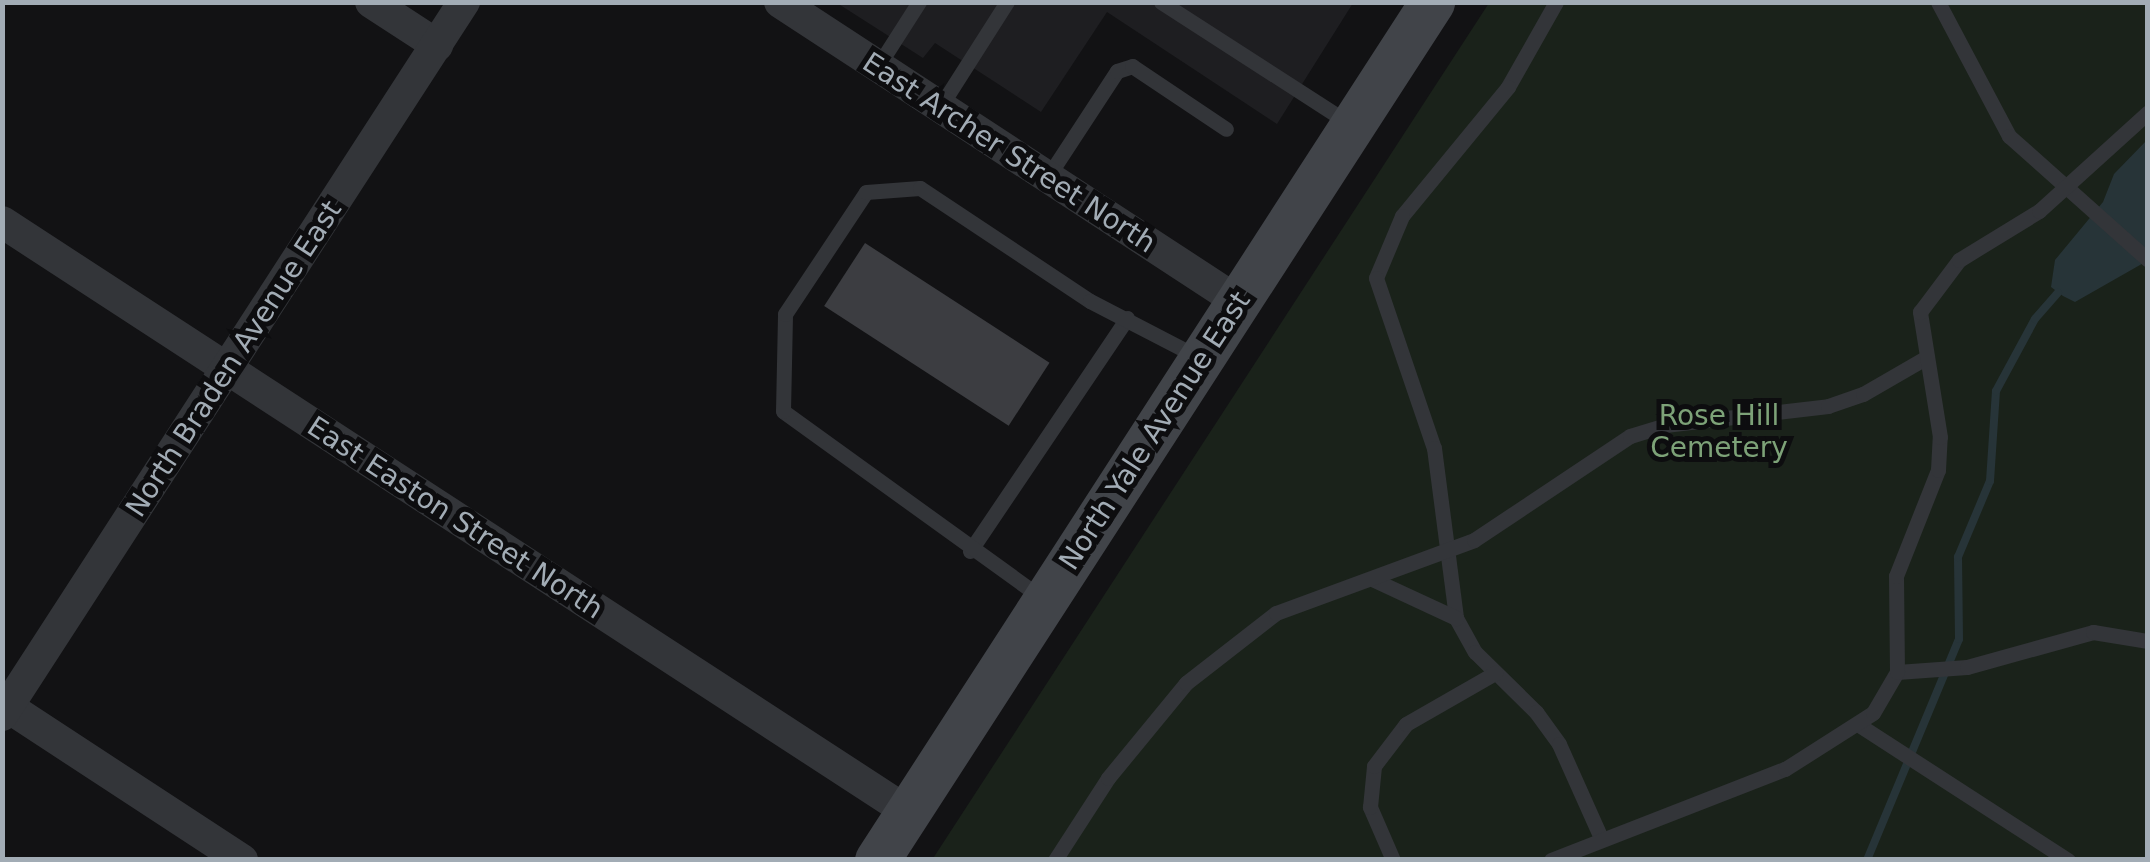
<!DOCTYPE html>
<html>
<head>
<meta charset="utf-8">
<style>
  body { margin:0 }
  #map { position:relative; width:2150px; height:862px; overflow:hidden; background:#121214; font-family:"DejaVu Sans",sans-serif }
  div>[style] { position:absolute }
  .built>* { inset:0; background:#1e1e21 }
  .green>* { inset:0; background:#1a221a }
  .water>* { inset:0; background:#273438 }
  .stream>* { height:8px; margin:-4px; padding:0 4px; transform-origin:4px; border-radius:4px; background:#273438 }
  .building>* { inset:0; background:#3c3d41; transform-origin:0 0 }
  .lane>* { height:15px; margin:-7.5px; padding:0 7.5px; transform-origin:7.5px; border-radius:7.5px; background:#333539 }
  .street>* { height:32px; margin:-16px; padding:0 16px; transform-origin:16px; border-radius:16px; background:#333539 }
  .secondary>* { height:45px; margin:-22.5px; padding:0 22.5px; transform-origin:22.5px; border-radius:22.5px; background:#414449 }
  span { translate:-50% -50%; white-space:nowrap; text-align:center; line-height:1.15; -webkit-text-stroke:10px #0d0d0f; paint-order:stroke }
  .street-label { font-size:28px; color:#a2acb5 }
  .park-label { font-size:28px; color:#7da278 }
  .frame { position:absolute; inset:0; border:5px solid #a2acb5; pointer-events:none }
</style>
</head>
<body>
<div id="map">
  <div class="built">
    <div style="clip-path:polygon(837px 3px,1353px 3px,1277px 124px,1107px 12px,1041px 112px,935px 43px,923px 58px)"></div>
  </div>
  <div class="green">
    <div style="clip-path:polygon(1489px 3px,2147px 3px,2147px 859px,932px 860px)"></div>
  </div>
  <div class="water">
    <div style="clip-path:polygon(2147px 140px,2147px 261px,2075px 302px,2063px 296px,2051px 287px,2055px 260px,2103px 202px,2114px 174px)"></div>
  </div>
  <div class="stream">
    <div style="left:1867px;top:860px;width:239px;rotate:-67.4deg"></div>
    <div style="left:1959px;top:639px;width:82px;rotate:-90.7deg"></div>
    <div style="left:1958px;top:557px;width:82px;rotate:-67.2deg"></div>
    <div style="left:1990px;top:481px;width:90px;rotate:-86.2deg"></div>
    <div style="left:1996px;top:391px;width:82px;rotate:-61.6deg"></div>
    <div style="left:2035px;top:319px;width:35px;rotate:-49deg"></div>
  </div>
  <div class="building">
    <div style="left:865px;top:243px;width:220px;height:75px;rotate:33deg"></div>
  </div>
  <div class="lane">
    <div style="left:1161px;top:2px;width:224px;rotate:32.8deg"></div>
    <div style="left:1556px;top:2px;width:98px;rotate:119.5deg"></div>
    <div style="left:1508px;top:87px;width:167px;rotate:129.4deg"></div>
    <div style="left:1402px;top:216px;width:67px;rotate:112.8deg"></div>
    <div style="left:1376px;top:278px;width:180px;rotate:71.2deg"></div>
    <div style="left:1434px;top:448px;width:171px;rotate:82.6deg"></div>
    <div style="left:1456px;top:618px;width:39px;rotate:61deg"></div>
    <div style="left:1475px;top:652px;width:86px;rotate:44.5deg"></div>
    <div style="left:1536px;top:712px;width:39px;rotate:54deg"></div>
    <div style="left:1559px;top:744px;width:103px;rotate:65.9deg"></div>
    <div style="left:1938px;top:2px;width:152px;rotate:62.1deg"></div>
    <div style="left:2009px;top:136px;width:186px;rotate:41.7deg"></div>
    <div style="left:878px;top:66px;width:76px;rotate:-57.4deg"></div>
    <div style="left:940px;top:107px;width:125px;rotate:-57.5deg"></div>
    <div style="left:1047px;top:178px;width:128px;rotate:-56.8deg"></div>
    <div style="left:1117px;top:71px;width:16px;rotate:-18deg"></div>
    <div style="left:1132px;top:66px;width:113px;rotate:33.8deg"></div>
    <div style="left:970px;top:551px;width:281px;rotate:-56deg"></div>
    <div style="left:1372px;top:579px;width:93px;rotate:24.9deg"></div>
    <div style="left:1042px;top:598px;width:319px;rotate:-144.2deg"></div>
    <div style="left:783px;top:411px;width:97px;rotate:-88.8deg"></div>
    <div style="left:785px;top:314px;width:146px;rotate:-56.4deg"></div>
    <div style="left:866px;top:192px;width:54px;rotate:-4.2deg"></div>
    <div style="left:920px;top:188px;width:204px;rotate:33.6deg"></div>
    <div style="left:1090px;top:301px;width:122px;rotate:27.4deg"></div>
    <div style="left:1897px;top:672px;width:70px;rotate:-4.1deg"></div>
    <div style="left:1967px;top:667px;width:131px;rotate:-15.5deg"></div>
    <div style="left:2093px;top:632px;width:56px;rotate:9.3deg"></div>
    <div style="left:1859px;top:725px;width:249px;rotate:32.9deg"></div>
    <div style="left:1055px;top:860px;width:98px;rotate:-57.1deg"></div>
    <div style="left:1108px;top:778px;width:123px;rotate:-50.6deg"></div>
    <div style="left:1186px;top:683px;width:114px;rotate:-37.9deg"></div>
    <div style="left:1276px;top:613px;width:211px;rotate:-20.2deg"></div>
    <div style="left:1474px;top:540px;width:187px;rotate:-33.7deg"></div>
    <div style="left:1630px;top:436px;width:37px;rotate:-17deg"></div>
    <div style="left:1665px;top:425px;width:164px;rotate:-6.6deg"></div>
    <div style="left:1828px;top:406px;width:37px;rotate:-19deg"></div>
    <div style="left:1863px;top:394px;width:72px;rotate:-30.1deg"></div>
    <div style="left:1393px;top:860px;width:58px;rotate:-113.5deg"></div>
    <div style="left:1370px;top:807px;width:41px;rotate:-84.4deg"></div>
    <div style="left:1374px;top:766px;width:53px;rotate:-52.7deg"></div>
    <div style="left:1406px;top:724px;width:103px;rotate:-29.8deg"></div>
    <div style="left:1551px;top:860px;width:251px;rotate:-21.3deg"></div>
    <div style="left:1785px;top:769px;width:104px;rotate:-32.5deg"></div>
    <div style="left:1873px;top:713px;width:48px;rotate:-59.7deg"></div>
    <div style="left:1897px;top:672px;width:96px;rotate:-90.6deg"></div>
    <div style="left:1896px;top:576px;width:114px;rotate:-68.4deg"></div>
    <div style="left:1938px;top:470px;width:33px;rotate:-87deg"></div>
    <div style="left:1940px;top:437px;width:127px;rotate:-99.1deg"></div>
    <div style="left:1920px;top:312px;width:65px;rotate:-53.1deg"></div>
    <div style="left:1959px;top:260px;width:94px;rotate:-31.5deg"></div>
    <div style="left:2039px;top:211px;width:147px;rotate:-42.2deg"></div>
  </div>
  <div class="street">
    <div style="left:371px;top:2px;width:79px;rotate:33.1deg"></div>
    <div style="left:780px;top:2px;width:548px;rotate:33.17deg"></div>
    <div style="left:2px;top:222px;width:1081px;rotate:33.07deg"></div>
    <div style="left:2px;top:703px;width:287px;rotate:33.2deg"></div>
    <div style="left:2px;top:715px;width:850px;rotate:-57.06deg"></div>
  </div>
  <div class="secondary">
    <div style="left:877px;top:860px;width:1022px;rotate:-57.1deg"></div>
  </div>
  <div class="street-label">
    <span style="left:1009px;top:153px;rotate:33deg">East Archer Street North</span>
    <span style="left:234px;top:359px;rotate:-57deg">North Braden Avenue East</span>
    <span style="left:1155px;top:431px;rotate:-57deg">North Yale Avenue East</span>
    <span style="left:455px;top:518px;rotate:33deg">East Easton Street North</span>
  </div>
  <div class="park-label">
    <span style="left:1719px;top:432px">Rose Hill<br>Cemetery</span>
  </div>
  <div class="frame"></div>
</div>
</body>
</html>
